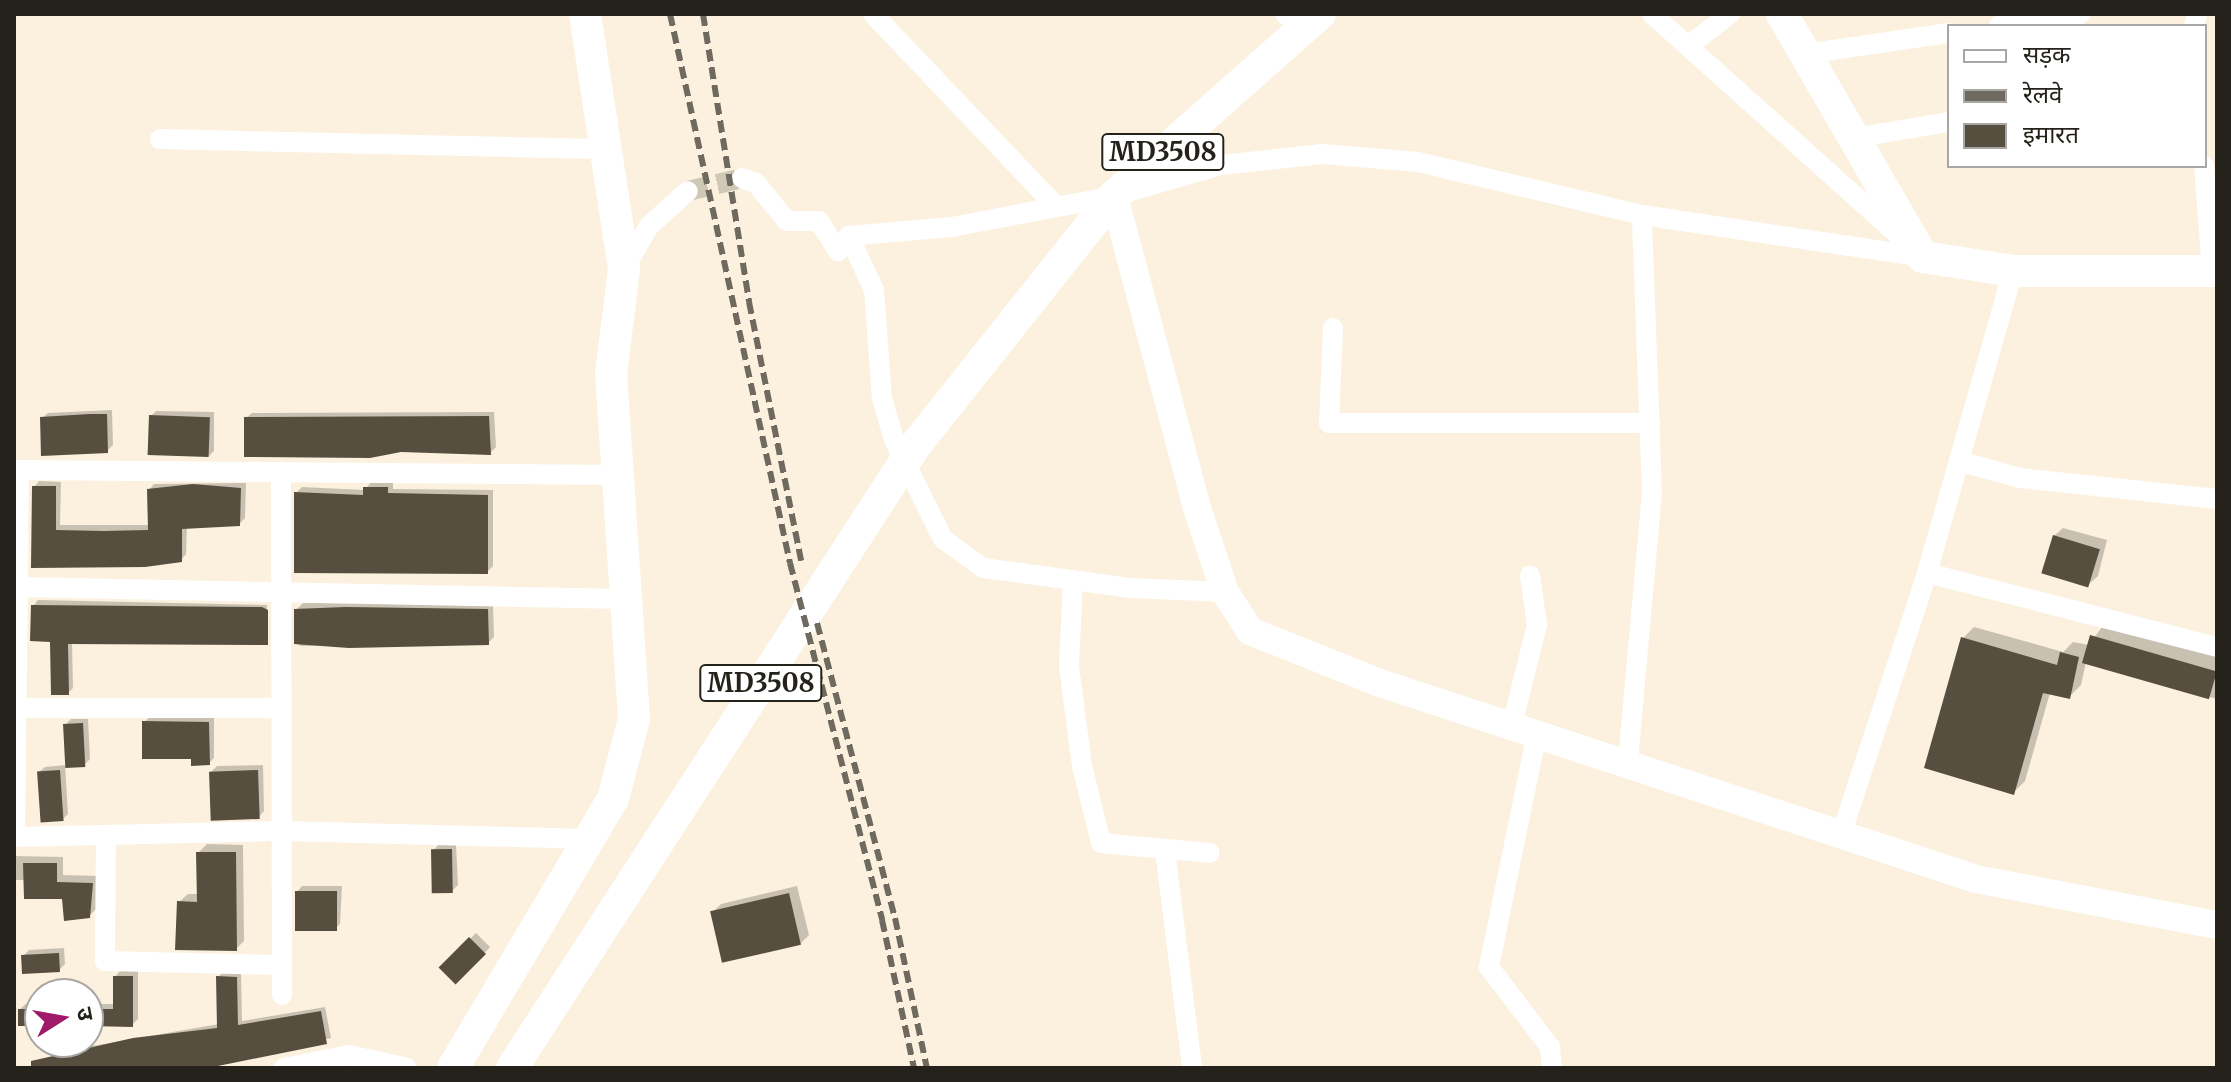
<!DOCTYPE html>
<html>
<head>
<meta charset="utf-8">
<style>
  body { margin:0 }
  #map { position:relative; width:2231px; height:1082px; overflow:hidden; background:#fbf1de; font-family:Merriweather,"Noto Sans Devanagari",serif }
  div>[style] { position:absolute }
  .shadow>* { inset:0; background:#0003; transform-origin:0 0 }
  .building>* { inset:0; background:#564e3e; transform-origin:0 0 }
  .street-tunnel>* { height:20px; margin-top:-10px; transform-origin:0; background:repeating-linear-gradient(90deg,#d0c8b7 0 20px,transparent 0 30px) }
  .street>* { height:20px; margin:-10px; padding:0 10px; transform-origin:10px; border-radius:10px; background:#fff }
  .secondary>* { height:28px; margin:-14px; padding:0 14px; transform-origin:14px; border-radius:14px; background:#fff }
  .primary>* { height:32px; margin:-16px; padding:0 16px; transform-origin:16px; border-radius:16px; background:#fff }
  .rail>* { height:6px; margin-top:-3px; transform-origin:0; background:repeating-linear-gradient(90deg,#6f6a5f 0 12px,transparent 0 18px) }
  span { translate:-50% -50%; white-space:nowrap; text-align:center; line-height:1.15; -webkit-text-stroke:8px #fff; paint-order:stroke }
  .shield-label span { padding:2px 6px; background:#fff; border:2px solid; border-radius:6px; -webkit-text-stroke-width:0 }
  .shield-label { font-size:26px; color:#25221b; font-weight:700 }
  .frame { position:absolute; inset:0; border:16px solid #25221b; pointer-events:none }
  .legend { position:absolute; left:1947px; top:24px; width:260px; height:144px; box-sizing:border-box; background:#fff; border:2px solid #a8a7a4; margin:0; padding:10px 14px; list-style:none; font-size:24px; color:#25221b }
  .legend li { display:flex; align-items:center; gap:16px; height:40px }
  .legend b { width:40px; border:2px solid #a8a7a4 }
  .north { position:absolute; left:24px; top:978px; width:80px; height:80px; box-sizing:border-box; background:#fff; border:2px solid #a8a7a4; border-radius:50%; rotate:79deg; font-size:22px; font-weight:700; line-height:32px; text-align:center; color:#25221b }
  .north::after { content:''; display:block; margin:auto; width:28px; height:36px; background:#9f1a69; clip-path:polygon(50% 0,100% 100%,50% 72%,0 100%) }
</style>
</head>
<body>
<div id="map">
  <div class="shadow">
    <div style="clip-path:polygon(112px 410px,113px 445px,107px 451px,42px 418px,48px 413px)"></div>
    <div style="clip-path:polygon(156px 411px,214px 412px,214px 451px,208px 457px,151px 416px)"></div>
    <div style="clip-path:polygon(494px 412px,496px 447px,490px 453px,246px 418px,252px 413px)"></div>
    <div style="clip-path:polygon(39px 481px,61px 482px,60px 525px,150px 525px,149px 490px,154px 484px,246px 483px,245px 518px,239px 524px,187px 526px,186px 554px,181px 560px,33px 566px,34px 487px)"></div>
    <div style="clip-path:polygon(371px 482px,393px 482px,393px 489px,493px 490px,493px 566px,487px 572px,296px 493px,302px 487px,365px 490px)"></div>
    <div style="clip-path:polygon(2063px 528px,2107px 540px,2098px 576px,2089px 584px,2054px 536px)"></div>
    <div style="clip-path:polygon(38px 600px,267px 605px,266px 643px,72px 642px,73px 688px,68px 693px,51px 640px,33px 606px)"></div>
    <div style="clip-path:polygon(303px 603px,493px 604px,494px 637px,488px 643px,301px 646px,296px 643px,296px 610px)"></div>
    <div style="clip-path:polygon(2104px 624px,2217px 656px,2217px 699px,2086px 662px,2081px 685px,2069px 697px,2050px 693px,2025px 781px,2014px 792px,1963px 638px,1974px 627px,2063px 652px,2073px 642px,2089px 645px)"></div>
    <div style="clip-path:polygon(150px 717px,214px 718px,214px 758px,209px 763px,144px 722px)"></div>
    <div style="clip-path:polygon(71px 719px,88px 719px,90px 759px,84px 765px,65px 765px,68px 814px,63px 819px,39px 772px,45px 767px,66px 765px,65px 725px)"></div>
    <div style="clip-path:polygon(263px 765px,264px 811px,259px 817px,211px 772px,217px 766px)"></div>
    <div style="clip-path:polygon(207px 844px,243px 845px,244px 941px,236px 949px,179px 902px,188px 894px,199px 894px,198px 853px)"></div>
    <div style="clip-path:polygon(438px 845px,456px 845px,458px 885px,452px 891px,433px 851px)"></div>
    <div style="clip-path:polygon(14px 856px,63px 857px,63px 875px,99px 876px,96px 909px,89px 916px,64px 897px,26px 880px,14px 880px)"></div>
    <div style="clip-path:polygon(302px 886px,342px 886px,340px 924px,334px 930px,297px 892px)"></div>
    <div style="clip-path:polygon(797px 886px,809px 935px,800px 944px,712px 913px,721px 904px)"></div>
    <div style="left:476px;top:933px;width:20px;height:49px;rotate:45deg"></div>
    <div style="clip-path:polygon(64px 948px,65px 964px,59px 970px,23px 956px,29px 950px)"></div>
    <div style="clip-path:polygon(120px 971px,138px 971px,138px 1019px,132px 1025px,88px 1024px,88px 1004px,115px 1004px,115px 977px)"></div>
    <div style="clip-path:polygon(223px 972px,241px 973px,242px 1021px,325px 1007px,331px 1038px,187px 1068px,27px 1068px,59px 1062px,63px 1051px,219px 1024px,218px 977px)"></div>
    <div style="clip-path:polygon(26px 1004px,40px 1004px,40px 1024px,20px 1009px)"></div>
  </div>
  <div class="building">
    <div style="clip-path:polygon(90px 414px,107px 414px,108px 453px,41px 456px,40px 417px)"></div>
    <div style="left:149px;top:415px;width:61px;height:40px;rotate:2deg"></div>
    <div style="clip-path:polygon(489px 416px,491px 455px,401px 452px,370px 458px,244px 457px,244px 417px)"></div>
    <div style="clip-path:polygon(193px 484px,241px 488px,240px 526px,182px 529px,182px 562px,145px 567px,31px 568px,32px 486px,56px 486px,56px 530px,104px 531px,148px 530px,147px 489px)"></div>
    <div style="clip-path:polygon(363px 487px,388px 487px,388px 493px,488px 495px,488px 574px,294px 573px,294px 492px,363px 495px)"></div>
    <div style="left:2053px;top:535px;width:49px;height:40px;rotate:17deg"></div>
    <div style="clip-path:polygon(31px 605px,262px 607px,268px 610px,268px 645px,68px 644px,69px 695px,51px 695px,50px 642px,30px 641px)"></div>
    <div style="clip-path:polygon(346px 607px,488px 609px,489px 645px,349px 648px,294px 644px,294px 609px)"></div>
    <div style="left:2090px;top:635px;width:132px;height:29px;rotate:16deg"></div>
    <div style="clip-path:polygon(1961px 637px,2057px 665px,2060px 652px,2079px 657px,2070px 699px,2043px 693px,2014px 795px,1924px 768px)"></div>
    <div style="clip-path:polygon(142px 721px,209px 722px,210px 765px,191px 766px,191px 759px,142px 759px)"></div>
    <div style="left:83px;top:723px;width:44px;height:20px;rotate:87deg"></div>
    <div style="left:60px;top:770px;width:51px;height:23px;rotate:86deg"></div>
    <div style="left:258px;top:770px;width:49px;height:49px;rotate:88deg"></div>
    <div style="left:452px;top:849px;width:44px;height:21px;rotate:89deg"></div>
    <div style="clip-path:polygon(196px 852px,236px 852px,237px 951px,175px 950px,177px 901px,197px 902px)"></div>
    <div style="clip-path:polygon(23px 863px,57px 863px,57px 882px,93px 883px,90px 918px,64px 921px,62px 899px,24px 899px)"></div>
    <div style="left:295px;top:891px;width:42px;height:40px"></div>
    <div style="left:789px;top:893px;width:53px;height:81px;rotate:77deg"></div>
    <div style="left:469px;top:937px;width:24px;height:43px;rotate:45deg"></div>
    <div style="left:59px;top:953px;width:19px;height:38px;rotate:87deg"></div>
    <div style="clip-path:polygon(113px 976px,133px 976px,133px 1027px,88px 1026px,88px 1009px,113px 1009px)"></div>
    <div style="clip-path:polygon(216px 976px,237px 977px,238px 1025px,321px 1011px,327px 1044px,208px 1068px,31px 1068px,31px 1061px,133px 1038px,217px 1028px)"></div>
    <div style="left:18px;top:1009px;width:22px;height:17px"></div>
  </div>
  <div class="street-tunnel">
    <div style="left:688px;top:191px;width:56px;rotate:-13.5deg"></div>
  </div>
  <div class="street">
    <div style="left:873px;top:14px;width:262px;rotate:46.4deg"></div>
    <div style="left:1285px;top:14px;width:24px;rotate:30deg"></div>
    <div style="left:1652px;top:14px;width:340px;rotate:41.9deg"></div>
    <div style="left:1999px;top:26px;width:82px;rotate:-8.4deg"></div>
    <div style="left:2194px;top:26px;width:12px;rotate:-76deg"></div>
    <div style="left:1688px;top:46px;width:53px;rotate:-37.3deg"></div>
    <div style="left:1805px;top:54px;width:146px;rotate:-8.3deg"></div>
    <div style="left:1854px;top:138px;width:96px;rotate:-9.6deg"></div>
    <div style="left:160px;top:139px;width:449px;rotate:1.3deg"></div>
    <div style="left:2204px;top:166px;width:105px;rotate:85.6deg"></div>
    <div style="left:742px;top:178px;width:15px;rotate:20deg"></div>
    <div style="left:756px;top:183px;width:49px;rotate:50.8deg"></div>
    <div style="left:787px;top:221px;width:32px"></div>
    <div style="left:819px;top:221px;width:36px;rotate:58deg"></div>
    <div style="left:838px;top:251px;width:19px;rotate:-54deg"></div>
    <div style="left:849px;top:236px;width:103px;rotate:-5deg"></div>
    <div style="left:952px;top:227px;width:165px;rotate:-10.8deg"></div>
    <div style="left:1114px;top:196px;width:111px;rotate:-16.2deg"></div>
    <div style="left:1221px;top:165px;width:102px;rotate:-6.2deg"></div>
    <div style="left:1322px;top:154px;width:96px;rotate:4.8deg"></div>
    <div style="left:1418px;top:162px;width:230px;rotate:13.3deg"></div>
    <div style="left:1642px;top:215px;width:284px;rotate:8.5deg"></div>
    <div style="left:849px;top:236px;width:60px;rotate:65.2deg"></div>
    <div style="left:874px;top:290px;width:108px;rotate:85.8deg"></div>
    <div style="left:882px;top:398px;width:44px;rotate:74.1deg"></div>
    <div style="left:894px;top:440px;width:110px;rotate:63.7deg"></div>
    <div style="left:943px;top:539px;width:49px;rotate:35.9deg"></div>
    <div style="left:983px;top:568px;width:148px;rotate:7.7deg"></div>
    <div style="left:1130px;top:588px;width:95px;rotate:2.4deg"></div>
    <div style="left:624px;top:269px;width:50px;rotate:-59.8deg"></div>
    <div style="left:649px;top:226px;width:52px;rotate:-41.9deg"></div>
    <div style="left:1333px;top:328px;width:95px;rotate:92.4deg"></div>
    <div style="left:1329px;top:423px;width:321px"></div>
    <div style="left:1959px;top:461px;width:63px;rotate:15.6deg"></div>
    <div style="left:2020px;top:478px;width:198px;rotate:6.1deg"></div>
    <div style="left:281px;top:472px;width:523px;rotate:89.89deg"></div>
    <div style="left:616px;top:475px;width:597px;rotate:-179.52deg"></div>
    <div style="left:19px;top:470px;width:117px;rotate:90.5deg"></div>
    <div style="left:18px;top:587px;width:607px;rotate:1.13deg"></div>
    <div style="left:1927px;top:573px;width:299px;rotate:14.3deg"></div>
    <div style="left:1073px;top:580px;width:86px;rotate:92.7deg"></div>
    <div style="left:1069px;top:666px;width:101px;rotate:82.6deg"></div>
    <div style="left:1082px;top:766px;width:79px;rotate:76.1deg"></div>
    <div style="left:1101px;top:843px;width:109px;rotate:5.2deg"></div>
    <div style="left:18px;top:587px;width:250px;rotate:90.7deg"></div>
    <div style="left:15px;top:837px;width:269px;rotate:-1.3deg"></div>
    <div style="left:284px;top:831px;width:305px;rotate:1.5deg"></div>
    <div style="left:17px;top:708px;width:265px"></div>
    <div style="left:1512px;top:725px;width:103px;rotate:-76deg"></div>
    <div style="left:1537px;top:625px;width:50px;rotate:-98deg"></div>
    <div style="left:1537px;top:733px;width:239px;rotate:101.6deg"></div>
    <div style="left:1489px;top:967px;width:101px;rotate:52.7deg"></div>
    <div style="left:1550px;top:1047px;width:21px;rotate:85deg"></div>
    <div style="left:1628px;top:761px;width:269px;rotate:-84.9deg"></div>
    <div style="left:1652px;top:493px;width:278px;rotate:-92.1deg"></div>
    <div style="left:106px;top:835px;width:126px;rotate:90.5deg"></div>
    <div style="left:105px;top:961px;width:177px;rotate:1.3deg"></div>
    <div style="left:1841px;top:835px;width:276px;rotate:-71.8deg"></div>
    <div style="left:1927px;top:573px;width:314px;rotate:-74.1deg"></div>
    <div style="left:1165px;top:850px;width:220px;rotate:82.9deg"></div>
    <div style="left:284px;top:1068px;width:66px;rotate:-11.3deg"></div>
    <div style="left:349px;top:1055px;width:59px;rotate:12.6deg"></div>
  </div>
  <div class="secondary">
    <div style="left:1114px;top:196px;width:323px;rotate:75.1deg"></div>
    <div style="left:1197px;top:508px;width:89px;rotate:71.6deg"></div>
    <div style="left:1225px;top:592px;width:46px;rotate:57.3deg"></div>
    <div style="left:1250px;top:631px;width:140px;rotate:21.8deg"></div>
    <div style="left:1380px;top:683px;width:627px;rotate:18.2deg"></div>
    <div style="left:1976px;top:879px;width:245px;rotate:10.8deg"></div>
  </div>
  <div class="primary">
    <div style="left:1782px;top:14px;width:281px;rotate:59.9deg"></div>
    <div style="left:1923px;top:257px;width:91px;rotate:8.8deg"></div>
    <div style="left:2013px;top:271px;width:204px"></div>
    <div style="left:453px;top:1068px;width:313px;rotate:-59.3deg"></div>
    <div style="left:613px;top:799px;width:83px;rotate:-75.3deg"></div>
    <div style="left:634px;top:719px;width:346px;rotate:-93.8deg"></div>
    <div style="left:611px;top:374px;width:106px;rotate:-82.9deg"></div>
    <div style="left:624px;top:269px;width:258px;rotate:-98.7deg"></div>
    <div style="left:512px;top:1068px;width:741px;rotate:-57.06deg"></div>
    <div style="left:915px;top:446px;width:320px;rotate:-51.5deg"></div>
    <div style="left:1114px;top:196px;width:275px;rotate:-41.5deg"></div>
  </div>
  <div class="rail">
    <div style="left:670px;top:14px;width:562px;rotate:77.67deg"></div>
    <div style="left:790px;top:563px;width:369px;rotate:75.5deg"></div>
    <div style="left:882px;top:920px;width:151px;rotate:77.8deg"></div>
    <div style="left:703px;top:14px;width:292px;rotate:80.9deg"></div>
    <div style="left:749px;top:302px;width:264px;rotate:78.6deg"></div>
    <div style="left:817px;top:623px;width:305px;rotate:75.2deg"></div>
    <div style="left:895px;top:918px;width:153px;rotate:78deg"></div>
  </div>
  <div class="shield-label">
    <span style="left:1163px;top:152px">MD3508</span>
    <span style="left:761px;top:683px">MD3508</span>
  </div>
  <div class="frame"></div>
  <ul class="legend">
  <li><b style="height:10px;background:#fff"></b>सड़क</li>
  <li><b style="height:10px;background:#6f6a5f"></b>रेलवे</li>
  <li><b style="height:22px;background:#564e3e"></b>इमारत</li>
  </ul>
  <div class="north">उ</div>
</div>
</body>
</html>
